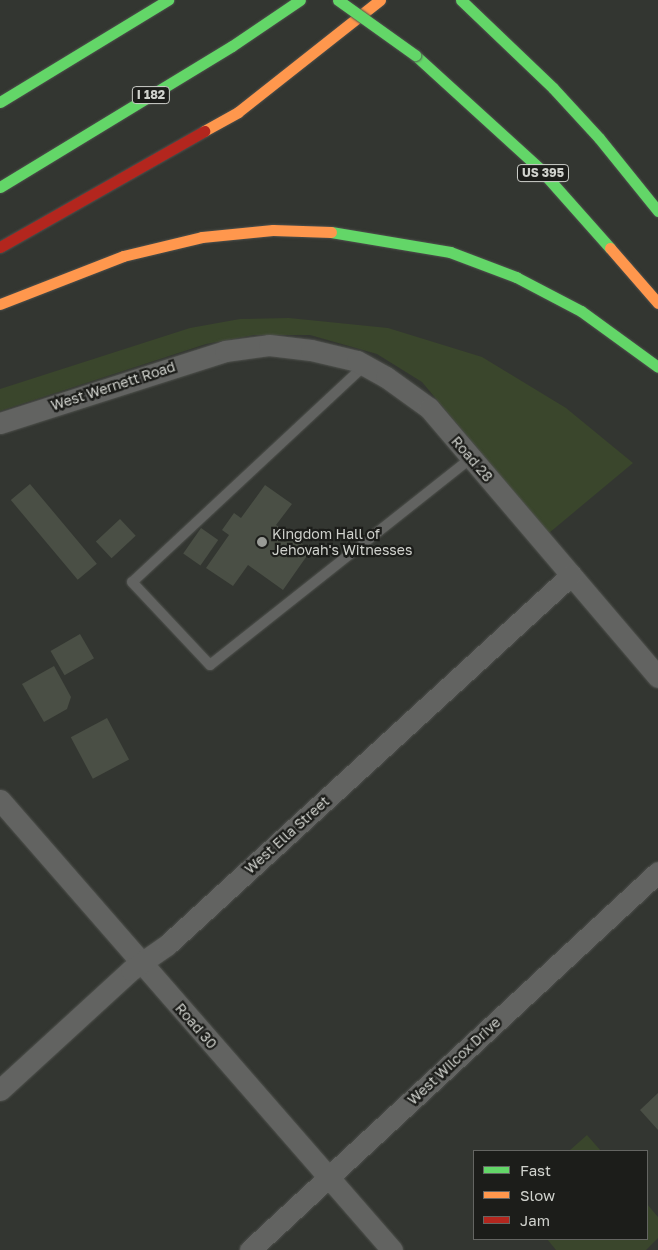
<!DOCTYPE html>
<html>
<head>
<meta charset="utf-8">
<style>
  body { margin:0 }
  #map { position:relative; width:658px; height:1250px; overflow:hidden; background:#333631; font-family:"Golos Text",sans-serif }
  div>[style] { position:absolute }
  .green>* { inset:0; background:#3a462c }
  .building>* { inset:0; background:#4a4f45; transform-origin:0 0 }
  .roads { filter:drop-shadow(0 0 1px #4f514d) drop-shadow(0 0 1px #4f514d) }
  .lane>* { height:10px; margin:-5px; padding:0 5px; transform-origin:5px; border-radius:5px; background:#626361 }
  .street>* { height:21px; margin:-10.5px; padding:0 10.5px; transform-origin:10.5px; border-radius:10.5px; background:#626361 }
  .fast>* { height:11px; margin:-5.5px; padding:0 5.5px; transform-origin:5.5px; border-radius:5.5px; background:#63d668 }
  .slow>* { height:11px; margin:-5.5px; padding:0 5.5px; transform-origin:5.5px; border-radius:5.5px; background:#ff974d }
  .jam>* { height:11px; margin:-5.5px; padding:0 5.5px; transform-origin:5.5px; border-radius:5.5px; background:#b3261e }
  .bridges { filter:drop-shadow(0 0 1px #4f514d) drop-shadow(0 0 1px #4f514d) }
  .fast-bridge>* { height:11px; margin:-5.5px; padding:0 5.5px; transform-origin:5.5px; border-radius:5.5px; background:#63d668 }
  .dots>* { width:14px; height:14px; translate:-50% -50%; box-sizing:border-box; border:2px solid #1c1d1a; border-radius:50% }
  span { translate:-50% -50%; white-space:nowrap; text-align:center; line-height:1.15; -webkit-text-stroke:4.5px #1c1d1a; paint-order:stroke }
  .shield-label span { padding:1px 4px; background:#1c1d1a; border:1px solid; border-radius:4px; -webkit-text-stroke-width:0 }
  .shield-label { font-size:12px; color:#d0d2cd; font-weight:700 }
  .street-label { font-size:14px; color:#d0d2cd }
  .poi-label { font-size:14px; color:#d0d2cd }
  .left { translate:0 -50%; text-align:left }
  .legend { position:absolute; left:473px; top:1150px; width:175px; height:90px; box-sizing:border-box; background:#1c1d1a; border:1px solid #646562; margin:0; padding:6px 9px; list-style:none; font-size:15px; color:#d0d2cd }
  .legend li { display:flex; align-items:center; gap:10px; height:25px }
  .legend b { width:25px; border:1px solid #646562 }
</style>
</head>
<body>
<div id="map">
  <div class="green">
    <div style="clip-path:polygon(289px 318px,388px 328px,482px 357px,566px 408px,633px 463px,549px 533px,422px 382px,377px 354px,310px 335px,254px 335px,206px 344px,0 411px,0 389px,190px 328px,240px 319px)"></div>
    <div style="clip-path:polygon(587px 1135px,601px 1151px,569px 1151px)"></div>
    <div style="clip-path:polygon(647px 1204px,658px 1217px,658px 1238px,646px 1250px,556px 1250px,547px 1239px,647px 1239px)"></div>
  </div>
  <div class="building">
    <div style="left:30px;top:484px;width:104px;height:25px;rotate:50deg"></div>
    <div style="clip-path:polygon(265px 485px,292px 504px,276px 525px,311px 550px,283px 590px,248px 565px,233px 586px,206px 568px,229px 535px,222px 530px,234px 513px,241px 518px)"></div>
    <div style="left:120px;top:519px;width:23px;height:33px;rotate:47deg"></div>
    <div style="left:201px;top:528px;width:21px;height:31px;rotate:35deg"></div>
    <div style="left:80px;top:634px;width:28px;height:34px;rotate:60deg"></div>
    <div style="clip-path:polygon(54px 666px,71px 697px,67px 709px,44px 722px,22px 684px)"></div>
    <div style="left:107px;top:718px;width:47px;height:41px;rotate:62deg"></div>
    <div style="clip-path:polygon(658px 1093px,658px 1130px,640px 1110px)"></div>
  </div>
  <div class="roads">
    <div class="lane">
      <div style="left:365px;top:365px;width:318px;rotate:137deg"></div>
      <div style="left:132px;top:582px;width:114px;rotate:46.8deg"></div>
      <div style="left:210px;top:665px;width:335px;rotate:-38.4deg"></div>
    </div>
    <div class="street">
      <div style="left:0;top:423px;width:236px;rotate:-17.7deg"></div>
      <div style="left:225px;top:351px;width:44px;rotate:-7.8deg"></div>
      <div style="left:269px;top:345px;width:42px;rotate:6.8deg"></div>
      <div style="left:311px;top:350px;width:47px;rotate:13.4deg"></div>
      <div style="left:357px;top:361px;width:33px;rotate:29deg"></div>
      <div style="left:386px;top:377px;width:53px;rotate:35.8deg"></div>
      <div style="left:429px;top:408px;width:353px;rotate:49.6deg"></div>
      <div style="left:0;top:800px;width:597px;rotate:48.94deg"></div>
      <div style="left:0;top:1090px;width:178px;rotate:-42.5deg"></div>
      <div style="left:131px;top:970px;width:44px;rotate:-34.8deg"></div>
      <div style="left:167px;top:945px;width:548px;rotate:-42.48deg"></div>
      <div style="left:250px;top:1250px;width:556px;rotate:-42.81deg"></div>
    </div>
    <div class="fast">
      <div style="left:461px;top:0;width:127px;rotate:43.7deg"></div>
      <div style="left:553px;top:88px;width:68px;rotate:47.4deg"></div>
      <div style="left:599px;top:138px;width:94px;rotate:51.1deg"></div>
      <div style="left:415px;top:55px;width:168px;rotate:42.3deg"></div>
      <div style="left:539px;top:168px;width:107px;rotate:48.4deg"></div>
      <div style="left:0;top:102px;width:197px;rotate:-31.3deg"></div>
      <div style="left:0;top:187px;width:271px;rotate:-31.3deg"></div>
      <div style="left:232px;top:46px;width:82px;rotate:-34.1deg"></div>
      <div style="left:331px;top:232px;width:121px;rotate:9.5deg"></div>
      <div style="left:450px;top:252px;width:71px;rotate:20.7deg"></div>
      <div style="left:516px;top:277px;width:73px;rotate:27.6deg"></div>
      <div style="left:581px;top:311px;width:95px;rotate:36deg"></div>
    </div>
    <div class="slow">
      <div style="left:204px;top:131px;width:39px;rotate:-29deg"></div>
      <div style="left:238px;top:112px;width:181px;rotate:-38.3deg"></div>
      <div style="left:610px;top:248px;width:73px;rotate:48.9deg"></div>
      <div style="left:0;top:304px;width:132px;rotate:-21.3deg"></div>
      <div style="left:123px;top:256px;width:81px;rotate:-13.5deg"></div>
      <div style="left:202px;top:237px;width:71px;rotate:-5.6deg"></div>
      <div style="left:273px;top:230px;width:58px;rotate:2deg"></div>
    </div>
    <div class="jam">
      <div style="left:0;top:247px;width:235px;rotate:-29.6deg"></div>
    </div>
  </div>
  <div class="bridges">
    <div class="fast-bridge">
      <div style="left:338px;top:0;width:95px;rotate:35.5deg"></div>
    </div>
  </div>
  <div class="dots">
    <div style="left:262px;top:542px;background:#999b96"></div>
  </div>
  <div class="shield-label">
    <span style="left:151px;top:95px">I 182</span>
    <span style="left:543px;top:173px">US 395</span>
  </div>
  <div class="street-label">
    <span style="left:113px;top:386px;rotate:-18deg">West Wernett Road</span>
    <span style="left:472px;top:459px;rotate:49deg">Road 28</span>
    <span style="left:287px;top:835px;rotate:-42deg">West Ella Street</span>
    <span style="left:196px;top:1026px;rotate:49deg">Road 30</span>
    <span style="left:454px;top:1061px;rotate:-43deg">West Wilcox Drive</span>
  </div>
  <div class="poi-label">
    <span class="left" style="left:272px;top:542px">Kingdom Hall of<br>Jehovah's Witnesses</span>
  </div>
  <ul class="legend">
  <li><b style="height:6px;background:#63d668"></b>Fast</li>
  <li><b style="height:6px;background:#ff974d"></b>Slow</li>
  <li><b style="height:6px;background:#b3261e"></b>Jam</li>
  </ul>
</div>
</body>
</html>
